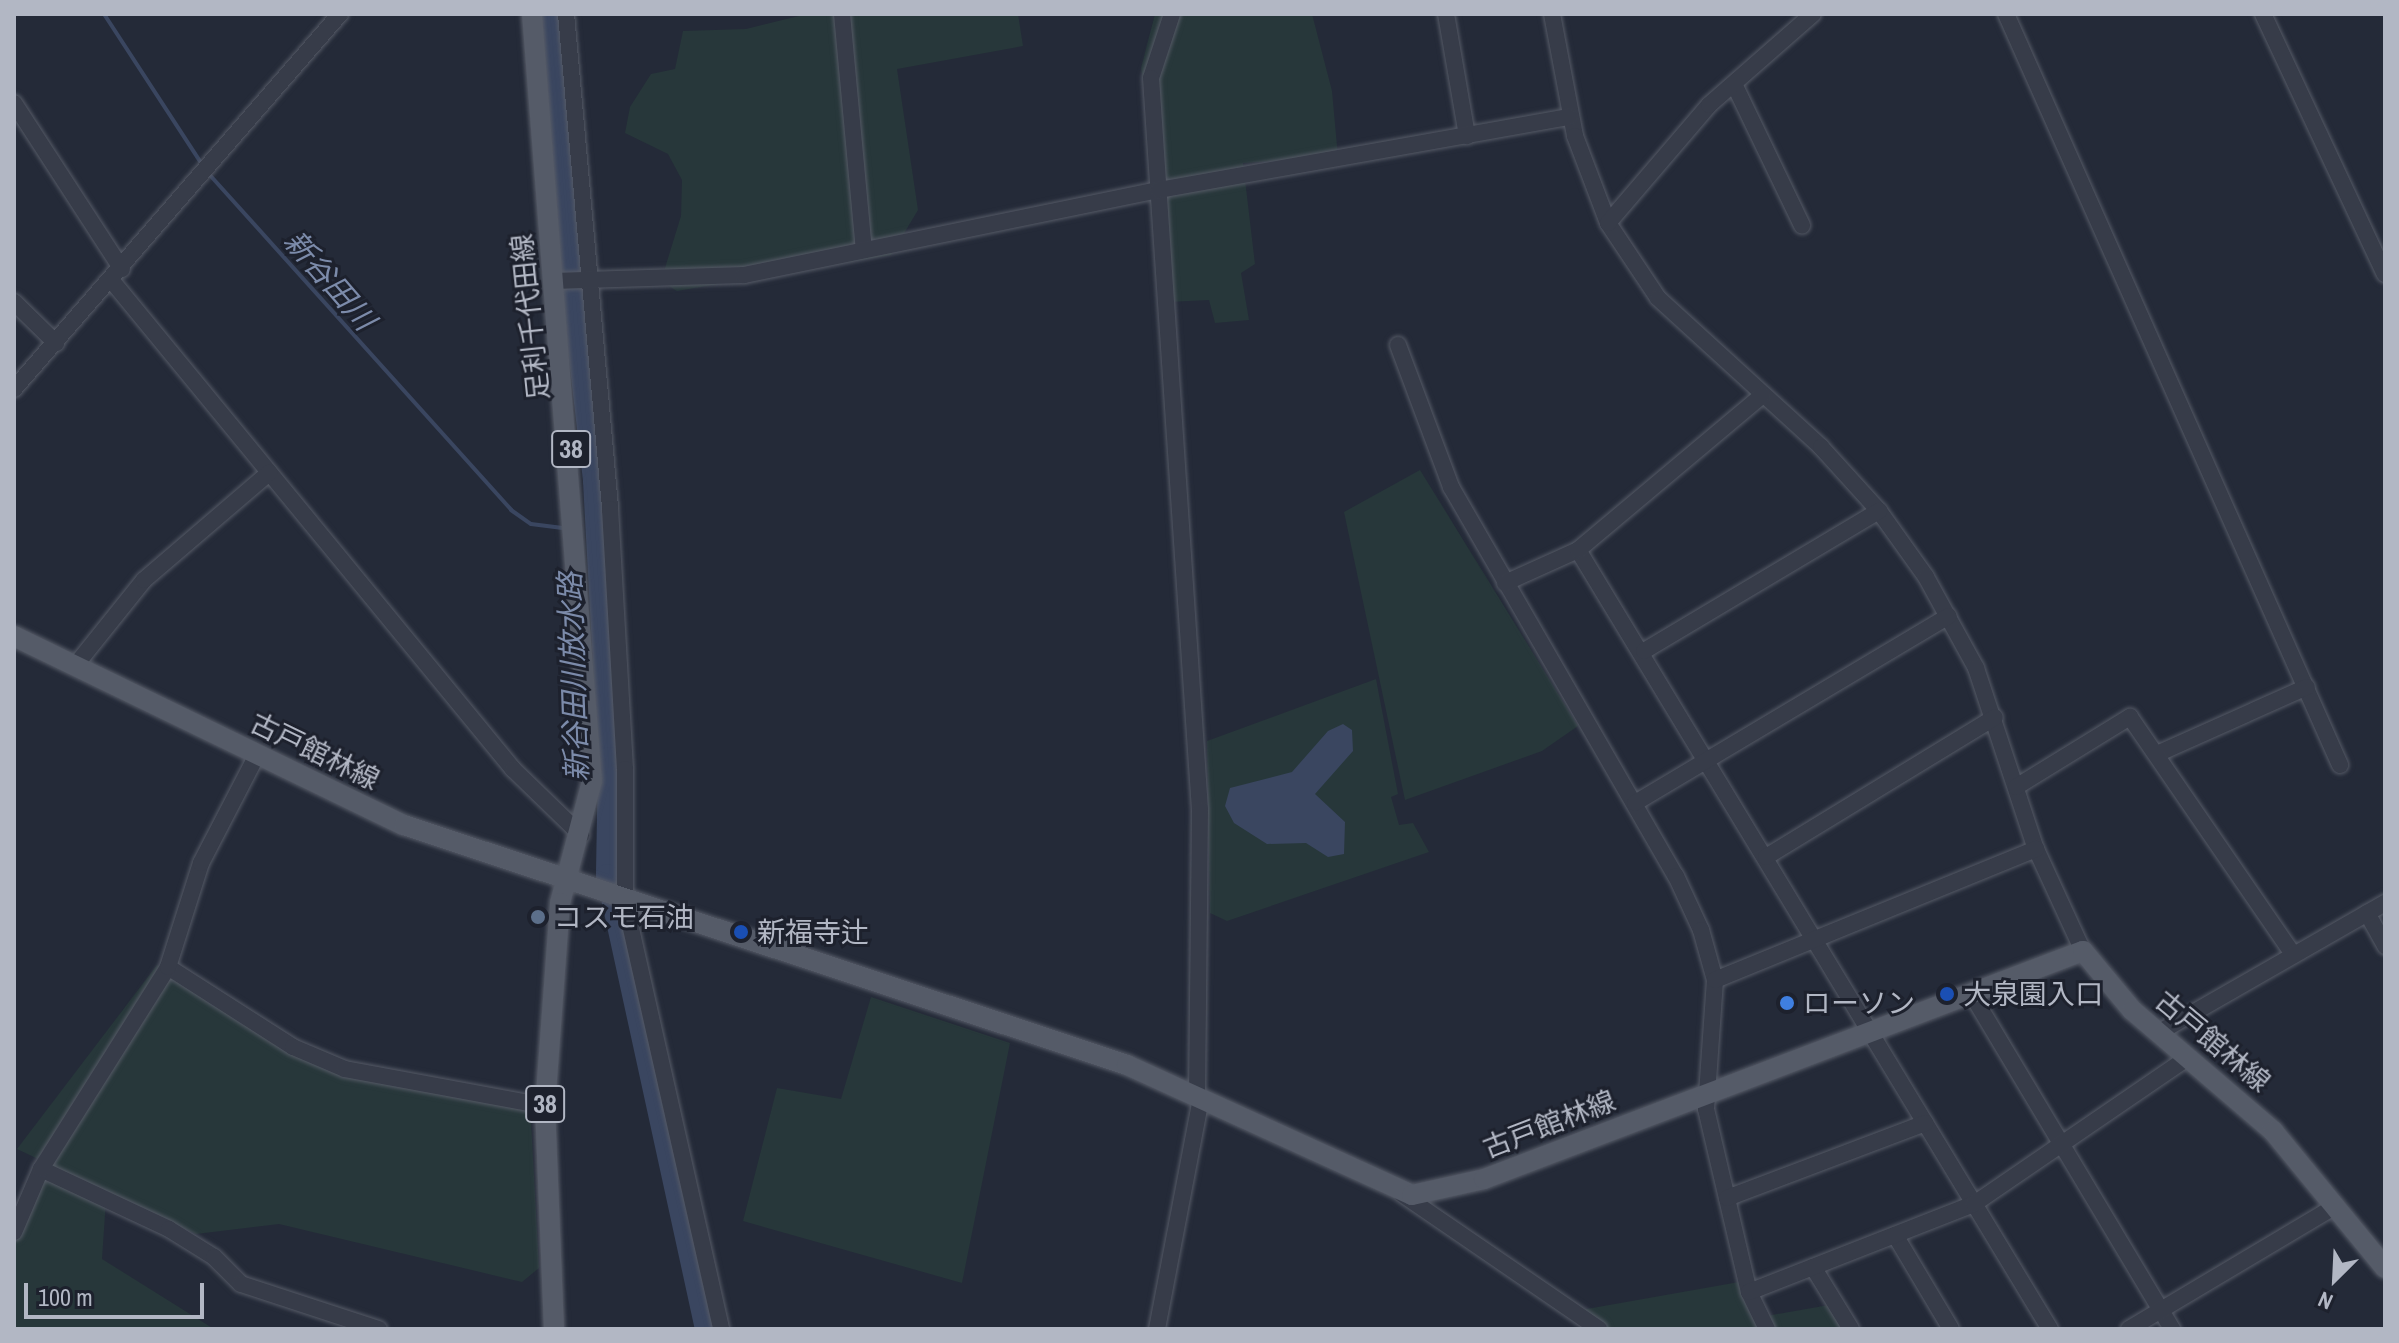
<!DOCTYPE html>
<html>
<head>
<meta charset="utf-8">
<style>
  body { margin:0 }
  #map { position:relative; width:2399px; height:1343px; overflow:hidden; background:#242a38; font-family:"Archivo Narrow","Noto Sans JP",sans-serif }
  div>[style] { position:absolute }
  .green>* { inset:0; background:#27373a }
  .water>* { inset:0; background:#3a4660 }
  .stream>* { height:4px; margin:-2px; padding:0 2px; transform-origin:2px; border-radius:2px; background:#3a4660 }
  .river>* { height:22px; margin:-11px; padding:0 11px; transform-origin:11px; border-radius:11px; background:#3a4660 }
  .roads { filter:drop-shadow(0 0 2px #555a66) drop-shadow(0 0 2px #555a66) }
  .minor>* { height:16px; margin:-8px; padding:0 8px; transform-origin:8px; border-radius:8px; background:#373c49 }
  .major>* { height:20px; margin:-10px; padding:0 10px; transform-origin:10px; border-radius:10px; background:#555b68 }
  .dots>* { width:22px; height:22px; translate:-50% -50%; box-sizing:border-box; border:4px solid #1d212d; border-radius:50% }
  span { translate:-50% -50%; white-space:nowrap; text-align:center; line-height:1.15; -webkit-text-stroke:6px #1d212d; paint-order:stroke }
  .shield-label span { padding:2px 6px; background:#1d212d; border:2px solid; border-radius:6px; -webkit-text-stroke-width:0 }
  .shield-label { font-size:26px; color:#b2b7c4; font-weight:700 }
  .street-label { font-size:28px; color:#b2b7c4 }
  .poi-label { font-size:28px; color:#b2b7c4 }
  .left { translate:0 -50%; text-align:left }
  .water-label { font-size:30px; color:#7c8baa; font-style:italic }
  .frame { position:absolute; inset:0; border:16px solid #b2b7c4; pointer-events:none }
  .north { position:absolute; left:2295px; top:1239px; width:80px; height:80px; -webkit-text-stroke:6px #1d212d; paint-order:stroke; rotate:204deg; font-size:22px; font-weight:700; line-height:32px; text-align:center; color:#b2b7c4 }
  .north::after { content:''; display:block; margin:auto; width:28px; height:36px; background:#b2b7c4; clip-path:polygon(50% 0,100% 100%,50% 72%,0 100%) }
  .scale { position:absolute; left:24px; top:1283px; width:180px; height:36px; box-sizing:border-box; border:4px solid #b2b7c4; border-top:0; padding-left:10px; font-size:24px; line-height:28px; white-space:nowrap; color:#b2b7c4; -webkit-text-stroke:6px #1d212d; paint-order:stroke }
</style>
</head>
<body>
<div id="map">
  <div class="green">
    <div style="clip-path:polygon(807px 14px,1018px 14px,1023px 46px,897px 69px,918px 210px,891px 255px,677px 291px,664px 283px,665px 268px,681px 216px,682px 180px,668px 154px,625px 133px,630px 107px,651px 74px,675px 69px,683px 31px,746px 29px)"></div>
    <div style="clip-path:polygon(1155px 14px,1312px 14px,1332px 91px,1338px 157px,1243px 163px,1255px 264px,1241px 273px,1249px 320px,1215px 323px,1209px 300px,1167px 302px,1162px 209px,1141px 68px)"></div>
    <div style="clip-path:polygon(1420px 470px,1578px 726px,1542px 751px,1405px 800px,1344px 512px)"></div>
    <div style="clip-path:polygon(1376px 679px,1398px 794px,1391px 797px,1399px 825px,1413px 823px,1429px 852px,1227px 921px,1210px 913px,1207px 741px)"></div>
    <div style="clip-path:polygon(157px 965px,284px 1039px,357px 1071px,530px 1103px,539px 1268px,522px 1282px,279px 1224px,196px 1234px,17px 1149px)"></div>
    <div style="clip-path:polygon(871px 997px,1010px 1043px,962px 1283px,743px 1221px,777px 1088px,841px 1099px)"></div>
    <div style="clip-path:polygon(41px 1169px,106px 1200px,102px 1259px,214px 1329px,14px 1329px,14px 1225px)"></div>
    <div style="clip-path:polygon(1739px 1282px,1763px 1329px,1607px 1329px,1581px 1310px)"></div>
    <div style="clip-path:polygon(1829px 1305px,1845px 1329px,1772px 1329px,1766px 1316px)"></div>
  </div>
  <div class="water">
    <div style="clip-path:polygon(1343px 724px,1352px 730px,1353px 751px,1315px 794px,1345px 822px,1344px 854px,1328px 857px,1306px 843px,1267px 844px,1234px 823px,1225px 806px,1230px 788px,1292px 772px,1328px 731px)"></div>
  </div>
  <div class="stream">
    <div style="left:104px;top:14px;width:181px;rotate:56.9deg"></div>
    <div style="left:208px;top:173px;width:453px;rotate:48deg"></div>
    <div style="left:511px;top:510px;width:24px;rotate:35deg"></div>
    <div style="left:531px;top:524px;width:34px;rotate:7deg"></div>
  </div>
  <div class="river">
    <div style="left:552px;top:14px;width:277px;rotate:85.9deg"></div>
    <div style="left:572px;top:290px;width:192px;rotate:83.4deg"></div>
    <div style="left:594px;top:481px;width:277px;rotate:86.9deg"></div>
    <div style="left:609px;top:758px;width:117px;rotate:91deg"></div>
    <div style="left:607px;top:875px;width:465px;rotate:77.7deg"></div>
  </div>
  <div class="roads">
    <div class="minor">
      <div style="left:566px;top:14px;width:497px;rotate:84.9deg"></div>
      <div style="left:610px;top:509px;width:260px;rotate:86.7deg"></div>
      <div style="left:625px;top:769px;width:133px;rotate:90deg"></div>
      <div style="left:625px;top:902px;width:438px;rotate:77.3deg"></div>
      <div style="left:842px;top:14px;width:237px;rotate:84.7deg"></div>
      <div style="left:1172px;top:14px;width:67px;rotate:108.2deg"></div>
      <div style="left:1151px;top:78px;width:734px;rotate:86.17deg"></div>
      <div style="left:1200px;top:810px;width:286px;rotate:90.6deg"></div>
      <div style="left:1446px;top:14px;width:124px;rotate:80.2deg"></div>
      <div style="left:1552px;top:14px;width:124px;rotate:79.3deg"></div>
      <div style="left:1575px;top:136px;width:93px;rotate:69.2deg"></div>
      <div style="left:1608px;top:223px;width:90px;rotate:56.3deg"></div>
      <div style="left:1658px;top:298px;width:221px;rotate:42.4deg"></div>
      <div style="left:1821px;top:447px;width:86px;rotate:47.8deg"></div>
      <div style="left:1879px;top:511px;width:81px;rotate:54.5deg"></div>
      <div style="left:1926px;top:577px;width:104px;rotate:61.2deg"></div>
      <div style="left:1976px;top:668px;width:191px;rotate:71.7deg"></div>
      <div style="left:2036px;top:849px;width:112px;rotate:65.3deg"></div>
      <div style="left:2006px;top:14px;width:822px;rotate:66.02deg"></div>
      <div style="left:2263px;top:14px;width:287px;rotate:64.9deg"></div>
      <div style="left:1734px;top:84px;width:157px;rotate:64.3deg"></div>
      <div style="left:14px;top:103px;width:198px;rotate:57deg"></div>
      <div style="left:1608px;top:223px;width:155px;rotate:-49.4deg"></div>
      <div style="left:1709px;top:105px;width:138px;rotate:-41.2deg"></div>
      <div style="left:112px;top:281px;width:632px;rotate:50.59deg"></div>
      <div style="left:513px;top:769px;width:95px;rotate:44.1deg"></div>
      <div style="left:553px;top:281px;width:191px;rotate:-1.8deg"></div>
      <div style="left:744px;top:275px;width:424px;rotate:-11.6deg"></div>
      <div style="left:1159px;top:190px;width:417px;rotate:-10.1deg"></div>
      <div style="left:14px;top:302px;width:59px;rotate:44.3deg"></div>
      <div style="left:1398px;top:345px;width:152px;rotate:69.5deg"></div>
      <div style="left:1451px;top:487px;width:449px;rotate:60deg"></div>
      <div style="left:1676px;top:876px;width:60px;rotate:65.2deg"></div>
      <div style="left:1701px;top:930px;width:52px;rotate:74.4deg"></div>
      <div style="left:1715px;top:980px;width:129px;rotate:94deg"></div>
      <div style="left:1706px;top:1109px;width:188px;rotate:76.8deg"></div>
      <div style="left:1749px;top:1292px;width:41px;rotate:64.1deg"></div>
      <div style="left:14px;top:389px;width:497px;rotate:-49deg"></div>
      <div style="left:1578px;top:550px;width:911px;rotate:58.79deg"></div>
      <div style="left:1505px;top:583px;width:80px;rotate:-24.3deg"></div>
      <div style="left:1578px;top:550px;width:241px;rotate:-40deg"></div>
      <div style="left:1644px;top:651px;width:274px;rotate:-30.8deg"></div>
      <div style="left:75px;top:666px;width:110px;rotate:-51.3deg"></div>
      <div style="left:144px;top:580px;width:165px;rotate:-40.6deg"></div>
      <div style="left:2157px;top:754px;width:164px;rotate:-24.1deg"></div>
      <div style="left:2016px;top:787px;width:134px;rotate:-31.6deg"></div>
      <div style="left:2130px;top:717px;width:286px;rotate:55.5deg"></div>
      <div style="left:1635px;top:803px;width:365px;rotate:-30.8deg"></div>
      <div style="left:1766px;top:857px;width:268px;rotate:-31.4deg"></div>
      <div style="left:2367px;top:913px;width:38px;rotate:61deg"></div>
      <div style="left:168px;top:967px;width:148px;rotate:32.6deg"></div>
      <div style="left:293px;top:1047px;width:56px;rotate:22.9deg"></div>
      <div style="left:345px;top:1069px;width:203px;rotate:10.5deg"></div>
      <div style="left:1715px;top:980px;width:347px;rotate:-22.2deg"></div>
      <div style="left:1971px;top:993px;width:392px;rotate:59.1deg"></div>
      <div style="left:2158px;top:1033px;width:262px;rotate:-29.8deg"></div>
      <div style="left:41px;top:1169px;width:141px;rotate:25.1deg"></div>
      <div style="left:169px;top:1229px;width:53px;rotate:31.9deg"></div>
      <div style="left:214px;top:1257px;width:38px;rotate:45deg"></div>
      <div style="left:241px;top:1284px;width:145px;rotate:18.1deg"></div>
      <div style="left:1402px;top:1194px;width:239px;rotate:34.4deg"></div>
      <div style="left:1727px;top:1198px;width:212px;rotate:-20.7deg"></div>
      <div style="left:14px;top:1232px;width:69px;rotate:-66.8deg"></div>
      <div style="left:41px;top:1169px;width:239px;rotate:-57.8deg"></div>
      <div style="left:168px;top:967px;width:109px;rotate:-72.4deg"></div>
      <div style="left:201px;top:863px;width:124px;rotate:-62.6deg"></div>
      <div style="left:1895px;top:1235px;width:109px;rotate:59.2deg"></div>
      <div style="left:1813px;top:1267px;width:73px;rotate:58.5deg"></div>
      <div style="left:1749px;top:1292px;width:242px;rotate:-21.4deg"></div>
      <div style="left:1974px;top:1204px;width:260px;rotate:-34.4deg"></div>
      <div style="left:1157px;top:1329px;width:235px;rotate:-79.2deg"></div>
      <div style="left:2129px;top:1329px;width:240px;rotate:-30.8deg"></div>
    </div>
    <div class="major">
      <div style="left:532px;top:14px;width:769px;rotate:85.53deg"></div>
      <div style="left:592px;top:781px;width:126px;rotate:104.7deg"></div>
      <div style="left:560px;top:903px;width:204px;rotate:94.2deg"></div>
      <div style="left:545px;top:1106px;width:223px;rotate:87.7deg"></div>
      <div style="left:14px;top:636px;width:433px;rotate:25.9deg"></div>
      <div style="left:404px;top:825px;width:762px;rotate:18.36deg"></div>
      <div style="left:1127px;top:1065px;width:313px;rotate:24.5deg"></div>
      <div style="left:1412px;top:1195px;width:74px;rotate:-12.5deg"></div>
      <div style="left:1484px;top:1179px;width:641px;rotate:-20.84deg"></div>
      <div style="left:2083px;top:951px;width:77px;rotate:50.3deg"></div>
      <div style="left:2132px;top:1010px;width:186px;rotate:40.6deg"></div>
      <div style="left:2273px;top:1131px;width:177px;rotate:50.7deg"></div>
    </div>
  </div>
  <div class="dots">
    <div style="left:538px;top:917px;background:#5c6f8a"></div>
    <div style="left:741px;top:932px;background:#1a4fb4"></div>
    <div style="left:1947px;top:994px;background:#1a4fb4"></div>
    <div style="left:1787px;top:1003px;background:#3f7fe0"></div>
  </div>
  <div class="shield-label">
    <span style="left:571px;top:449px">38</span>
    <span style="left:545px;top:1104px">38</span>
  </div>
  <div class="street-label">
    <span style="left:530px;top:317px;rotate:-96deg">足利千代田線</span>
    <span style="left:315px;top:751px;rotate:26deg">古戸館林線</span>
    <span style="left:2213px;top:1041px;rotate:40deg">古戸館林線</span>
    <span style="left:1549px;top:1124px;rotate:-21deg">古戸館林線</span>
  </div>
  <div class="poi-label">
    <span class="left" style="left:554px;top:917px">コスモ石油</span>
    <span class="left" style="left:757px;top:932px">新福寺辻</span>
    <span class="left" style="left:1963px;top:994px">大泉園入口</span>
    <span class="left" style="left:1803px;top:1003px">ローソン</span>
  </div>
  <div class="water-label">
    <span style="left:330px;top:280px;rotate:49deg">新谷田川</span>
    <span style="left:573px;top:677px;rotate:-92deg">新谷田川放水路</span>
  </div>
  <div class="frame"></div>
  <div class="north">N</div>
  <div class="scale">100 m</div>
</div>
</body>
</html>
